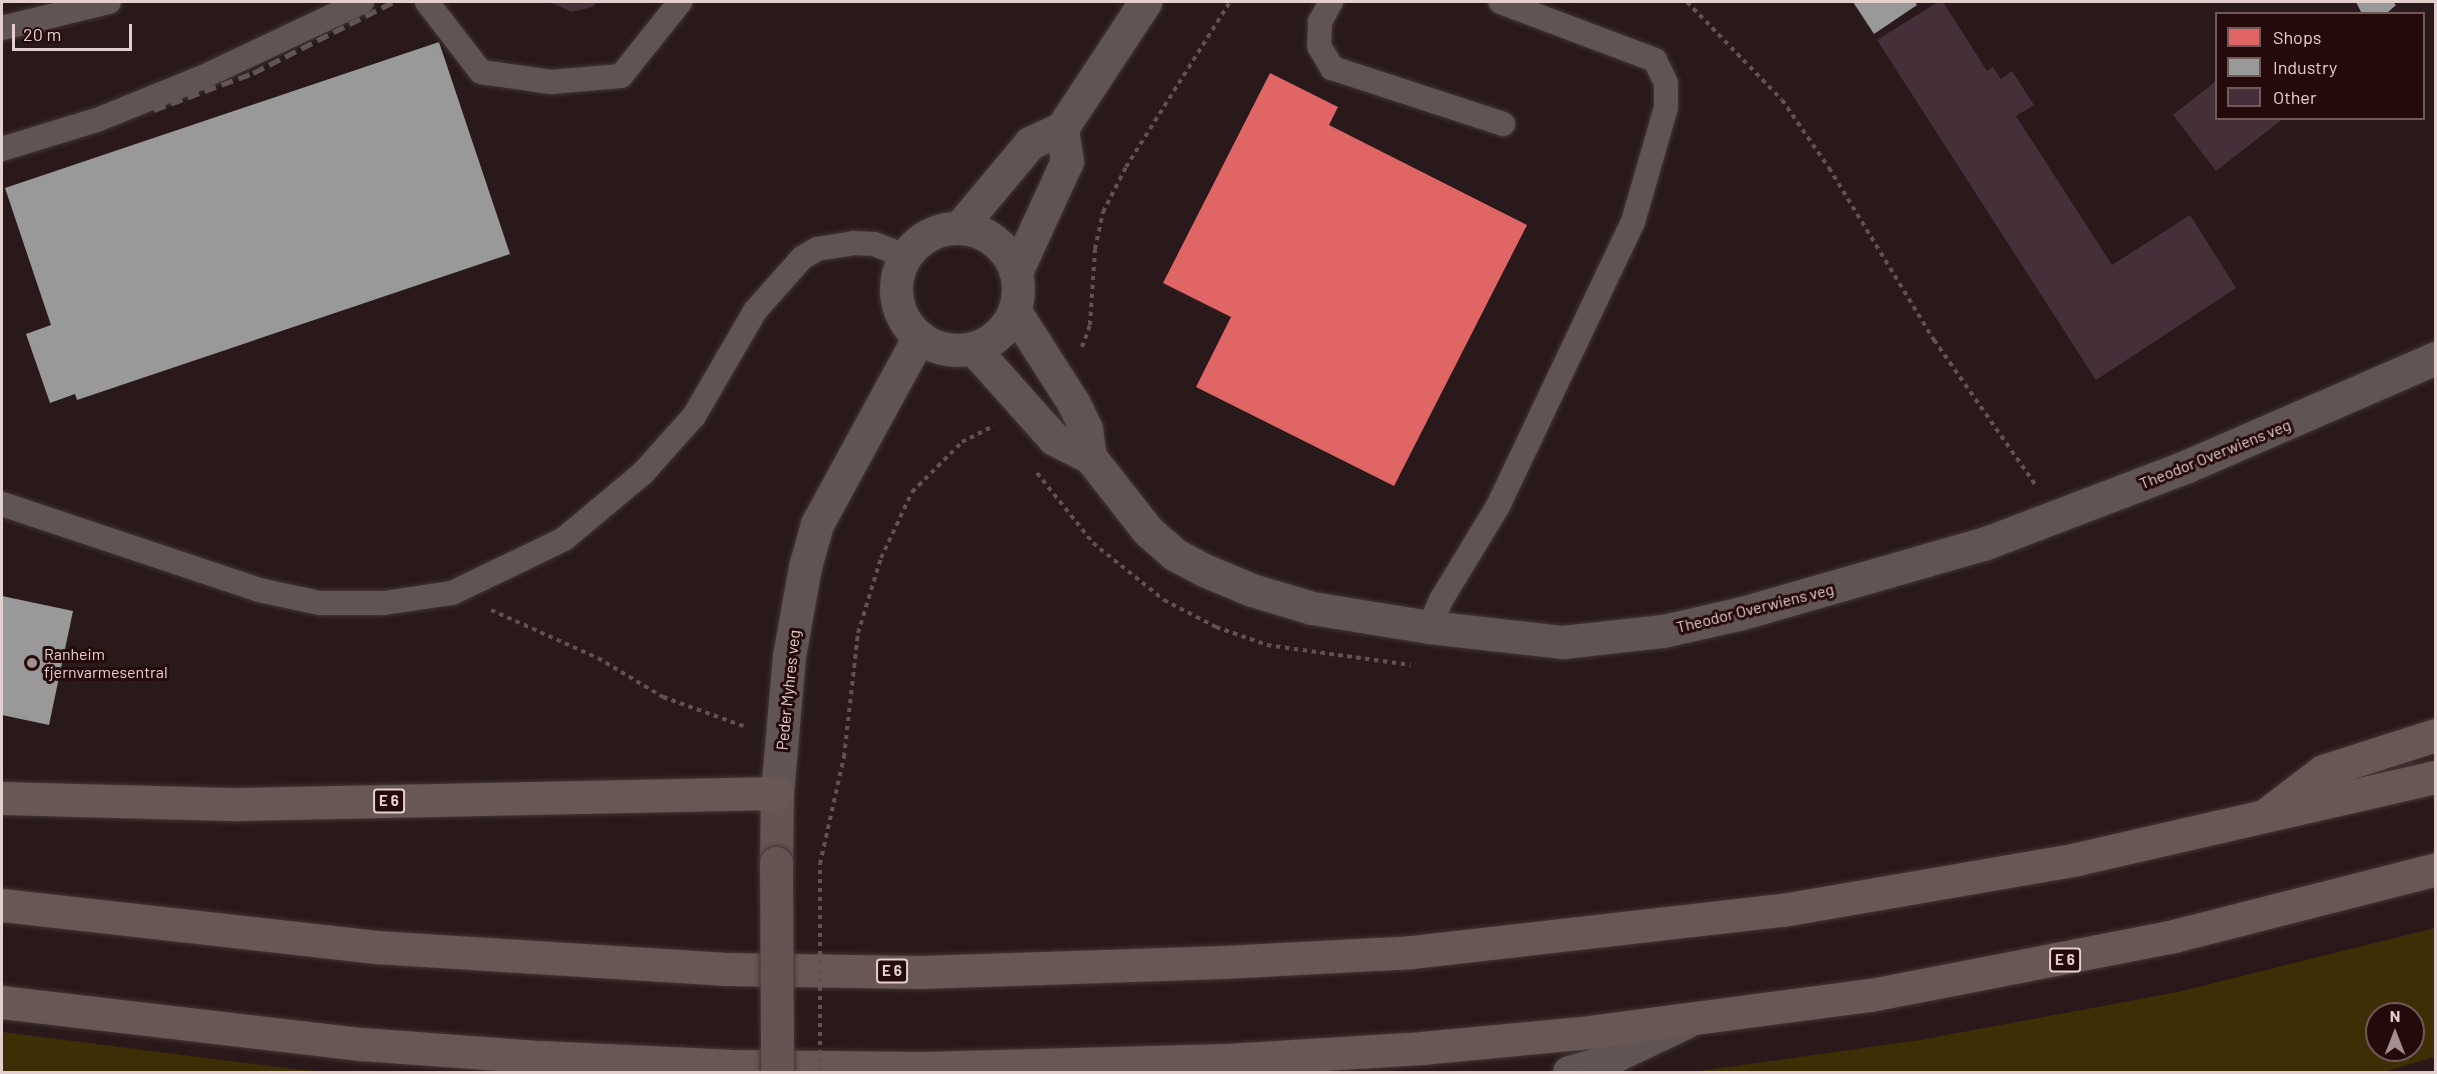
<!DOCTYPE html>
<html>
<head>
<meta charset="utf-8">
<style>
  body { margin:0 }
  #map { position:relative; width:2437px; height:1074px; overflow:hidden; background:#29191a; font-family:Barlow,sans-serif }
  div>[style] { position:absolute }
  .green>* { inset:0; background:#3d2e06 }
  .shops>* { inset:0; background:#e06666 }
  .industry>* { inset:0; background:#999 }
  .building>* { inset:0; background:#453039 }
  .path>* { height:4px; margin-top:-2px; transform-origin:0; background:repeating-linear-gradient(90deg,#5f5252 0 4.5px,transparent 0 9px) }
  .roads { filter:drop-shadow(0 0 2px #433636) drop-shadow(0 0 2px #433636) }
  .service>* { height:24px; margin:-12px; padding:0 12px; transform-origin:12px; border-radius:12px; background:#615454 }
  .minor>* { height:33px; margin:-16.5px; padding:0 16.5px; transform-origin:16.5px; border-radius:16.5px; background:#615454 }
  .tertiary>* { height:33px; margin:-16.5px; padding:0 16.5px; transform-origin:16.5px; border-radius:16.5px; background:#615454 }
  .tertiary>.ring { margin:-16.5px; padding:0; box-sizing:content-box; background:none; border:33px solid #615454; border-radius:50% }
  .primary>* { height:33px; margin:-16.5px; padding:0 16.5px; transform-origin:16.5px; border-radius:16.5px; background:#645452 }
  .trunk>* { height:33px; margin:-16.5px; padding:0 16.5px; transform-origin:16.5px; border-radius:16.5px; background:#685754 }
  .rail>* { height:4.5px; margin-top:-2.25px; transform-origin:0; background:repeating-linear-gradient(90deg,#635556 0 12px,transparent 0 18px) }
  .path-bridge>* { height:4px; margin-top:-2px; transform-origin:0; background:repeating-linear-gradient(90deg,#5f5252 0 4.5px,transparent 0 9px) }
  .bridges { filter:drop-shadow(0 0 2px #433636) drop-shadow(0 0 2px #433636) }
  .primary-bridge>* { height:33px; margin:-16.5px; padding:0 16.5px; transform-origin:16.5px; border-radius:16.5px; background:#645452 }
  .dots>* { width:16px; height:16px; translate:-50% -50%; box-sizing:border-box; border:3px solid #250a0b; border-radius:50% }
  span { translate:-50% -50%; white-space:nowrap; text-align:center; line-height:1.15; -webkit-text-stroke:6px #250a0b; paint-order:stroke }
  .shield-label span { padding:2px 4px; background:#250a0b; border:2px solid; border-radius:4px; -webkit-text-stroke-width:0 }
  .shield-label { font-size:15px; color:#e4cfcf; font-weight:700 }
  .street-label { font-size:16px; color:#e4cfcf }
  .poi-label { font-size:16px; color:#e4cfcf }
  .left { translate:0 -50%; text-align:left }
  .frame { position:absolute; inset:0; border:3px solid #e4cfcf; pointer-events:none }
  .legend { position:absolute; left:2215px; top:12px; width:210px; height:108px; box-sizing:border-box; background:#250a0b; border:2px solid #715959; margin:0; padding:8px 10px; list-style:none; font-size:18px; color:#e4cfcf }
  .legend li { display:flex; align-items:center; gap:12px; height:30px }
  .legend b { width:30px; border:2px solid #715959 }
  .north { position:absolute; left:2365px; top:1002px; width:60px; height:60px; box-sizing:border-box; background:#250a0b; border:2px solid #715959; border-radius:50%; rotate:0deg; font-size:16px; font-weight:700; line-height:24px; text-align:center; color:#e4cfcf }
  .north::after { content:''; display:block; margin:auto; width:21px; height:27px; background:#a38f90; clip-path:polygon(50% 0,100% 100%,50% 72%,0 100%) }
  .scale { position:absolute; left:12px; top:24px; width:120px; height:27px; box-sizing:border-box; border:3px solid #e4cfcf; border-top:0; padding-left:8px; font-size:18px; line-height:21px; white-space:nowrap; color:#e4cfcf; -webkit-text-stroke:4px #250a0b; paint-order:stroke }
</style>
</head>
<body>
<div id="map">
  <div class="green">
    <div style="clip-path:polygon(evenodd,2435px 928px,2435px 1057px,2383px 1072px,1692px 1072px,1920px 1040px,2178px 992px,2435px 928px,2377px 1014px,2413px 1014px,2413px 1050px,2377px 1050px,2377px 1014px)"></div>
    <div style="clip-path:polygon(2px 1032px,293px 1069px,327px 1072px,2px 1072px)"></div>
  </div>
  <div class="shops">
    <div style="clip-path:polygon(1270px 73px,1338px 107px,1329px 125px,1527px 225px,1394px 486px,1196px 387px,1231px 317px,1163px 283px)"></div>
  </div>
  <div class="industry">
    <div style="clip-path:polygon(1853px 2px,1915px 2px,1917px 5px,1874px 34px)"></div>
    <div style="clip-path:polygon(2356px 2px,2393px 2px,2396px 5px,2386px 14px,2362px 14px)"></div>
    <div style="clip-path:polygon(439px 42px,510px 254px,77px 400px,75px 394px,50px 403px,26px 334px,51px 325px,5px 188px)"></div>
    <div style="clip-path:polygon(2px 596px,73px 611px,49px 725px,2px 715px)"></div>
  </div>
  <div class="building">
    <div style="clip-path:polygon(549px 2px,597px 2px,592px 7px,572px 12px)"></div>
    <div style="clip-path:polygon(1938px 2px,1943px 2px,1987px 71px,1993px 67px,2001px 79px,2012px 71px,2034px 105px,2016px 116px,2112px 265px,2190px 215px,2236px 288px,2096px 380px,1877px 40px)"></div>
    <div style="clip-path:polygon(2216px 81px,2216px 118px,2284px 118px,2216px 171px,2173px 115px)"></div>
  </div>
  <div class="path">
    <div style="left:1687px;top:2px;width:136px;rotate:45.9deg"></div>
    <div style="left:1782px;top:100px;width:83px;rotate:55.3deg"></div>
    <div style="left:1829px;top:168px;width:202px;rotate:58.6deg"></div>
    <div style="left:1934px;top:340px;width:176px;rotate:55deg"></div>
    <div style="left:1082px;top:347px;width:23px;rotate:-70deg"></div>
    <div style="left:1090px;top:325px;width:76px;rotate:-86.2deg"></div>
    <div style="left:1095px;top:249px;width:38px;rotate:-78deg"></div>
    <div style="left:1103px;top:212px;width:51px;rotate:-62.9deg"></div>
    <div style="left:1126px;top:167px;width:195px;rotate:-57.8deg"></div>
    <div style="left:1037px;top:473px;width:90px;rotate:51.3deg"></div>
    <div style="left:1093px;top:543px;width:91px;rotate:38.8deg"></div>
    <div style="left:1164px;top:600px;width:59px;rotate:27.4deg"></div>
    <div style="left:1216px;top:627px;width:54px;rotate:19.4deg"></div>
    <div style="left:1267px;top:645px;width:145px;rotate:7.9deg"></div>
    <div style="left:491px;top:610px;width:117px;rotate:24.2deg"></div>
    <div style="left:598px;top:658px;width:76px;rotate:31deg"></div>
    <div style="left:663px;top:697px;width:88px;rotate:19.9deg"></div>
    <div style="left:820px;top:864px;width:110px;rotate:-77.4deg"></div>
    <div style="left:844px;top:757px;width:125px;rotate:-83.6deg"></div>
    <div style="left:858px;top:633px;width:78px;rotate:-73deg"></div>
    <div style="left:881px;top:558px;width:73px;rotate:-64.8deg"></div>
    <div style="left:912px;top:492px;width:71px;rotate:-45deg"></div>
    <div style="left:962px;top:442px;width:36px;rotate:-27deg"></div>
  </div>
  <div class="roads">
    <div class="service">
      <div style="left:427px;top:2px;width:88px;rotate:52.4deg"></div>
      <div style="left:481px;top:72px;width:71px;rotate:8.1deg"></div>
      <div style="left:551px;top:82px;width:70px;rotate:-4.9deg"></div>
      <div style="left:621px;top:76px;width:95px;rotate:-51.4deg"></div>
      <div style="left:1331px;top:2px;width:23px;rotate:119deg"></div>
      <div style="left:1320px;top:22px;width:24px;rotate:92deg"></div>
      <div style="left:1319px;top:46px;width:26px;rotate:59deg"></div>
      <div style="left:1332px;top:68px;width:180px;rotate:18.1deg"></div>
      <div style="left:2px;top:28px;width:110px;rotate:-13.7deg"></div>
      <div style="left:2px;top:149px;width:99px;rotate:-17deg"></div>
      <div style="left:97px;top:120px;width:114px;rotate:-22.1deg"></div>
      <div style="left:203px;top:77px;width:176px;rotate:-25.3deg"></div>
      <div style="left:2px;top:504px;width:271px;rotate:18.5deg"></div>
      <div style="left:259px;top:590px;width:62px;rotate:12deg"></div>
      <div style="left:320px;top:603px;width:64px"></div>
      <div style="left:384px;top:603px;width:69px;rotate:-8.4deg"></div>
      <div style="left:452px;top:593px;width:124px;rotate:-25.7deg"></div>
      <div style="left:564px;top:539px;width:103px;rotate:-39.9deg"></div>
      <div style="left:643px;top:473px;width:76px;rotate:-48.2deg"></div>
      <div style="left:694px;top:416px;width:121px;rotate:-59.8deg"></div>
      <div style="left:755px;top:311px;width:71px;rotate:-48.4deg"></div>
      <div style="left:802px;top:258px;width:17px;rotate:-31deg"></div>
      <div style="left:817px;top:249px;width:36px;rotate:-9deg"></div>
      <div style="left:853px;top:243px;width:21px;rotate:3deg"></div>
      <div style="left:874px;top:244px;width:33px;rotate:21deg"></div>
      <div style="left:1429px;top:627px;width:30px;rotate:-66deg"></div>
      <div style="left:1441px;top:600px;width:110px;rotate:-58.8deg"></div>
      <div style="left:1498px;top:506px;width:314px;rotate:-64.6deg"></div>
      <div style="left:1633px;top:222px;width:119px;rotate:-73.9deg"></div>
      <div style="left:1666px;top:108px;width:25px;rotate:-90deg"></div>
      <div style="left:1666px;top:83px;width:25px;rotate:-116deg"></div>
      <div style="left:1655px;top:60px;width:165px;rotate:-159.4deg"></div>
    </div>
    <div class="minor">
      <div style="left:1014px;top:310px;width:112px;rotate:57.4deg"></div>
      <div style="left:1074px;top:404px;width:28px;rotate:64deg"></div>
      <div style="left:1086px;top:429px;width:28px;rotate:82deg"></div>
      <div style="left:973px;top:348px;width:122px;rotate:48.3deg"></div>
      <div style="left:1054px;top:439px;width:40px;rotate:26.6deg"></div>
      <div style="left:1090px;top:457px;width:94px;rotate:51.9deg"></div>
      <div style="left:1148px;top:531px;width:35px;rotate:41deg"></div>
      <div style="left:1174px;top:554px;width:34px;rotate:28deg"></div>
      <div style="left:1204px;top:570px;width:52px;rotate:22.6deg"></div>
      <div style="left:1252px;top:590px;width:63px;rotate:16.7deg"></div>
      <div style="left:1312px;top:608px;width:119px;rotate:9.2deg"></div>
      <div style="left:1429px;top:627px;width:135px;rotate:6.4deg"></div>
      <div style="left:1563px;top:642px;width:101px;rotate:-6.3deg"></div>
      <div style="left:1663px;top:631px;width:81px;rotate:-12.8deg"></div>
      <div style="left:1742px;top:613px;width:254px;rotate:-16deg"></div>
      <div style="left:1986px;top:543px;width:213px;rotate:-20.9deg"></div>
      <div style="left:2185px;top:467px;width:274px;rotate:-23.5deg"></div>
      <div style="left:1569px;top:1072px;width:29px;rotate:-16deg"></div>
      <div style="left:1597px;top:1064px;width:98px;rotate:-25.3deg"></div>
    </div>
    <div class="tertiary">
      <div style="left:959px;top:228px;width:111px;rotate:-50.1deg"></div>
      <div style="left:1030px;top:143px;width:35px;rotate:-25deg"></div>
      <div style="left:1062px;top:128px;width:151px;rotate:-56.6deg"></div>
      <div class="ring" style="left:896px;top:228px;width:89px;height:89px"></div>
      <div style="left:1016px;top:272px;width:122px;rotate:-65.3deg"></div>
      <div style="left:1067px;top:161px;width:33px;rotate:-99deg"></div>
      <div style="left:777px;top:793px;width:138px;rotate:-85deg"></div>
      <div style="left:789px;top:656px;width:90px;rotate:-79.8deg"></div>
      <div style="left:805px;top:567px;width:45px;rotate:-74.4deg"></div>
      <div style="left:817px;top:524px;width:213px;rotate:-61.4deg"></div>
    </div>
    <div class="primary">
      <div style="left:776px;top:863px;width:70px;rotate:-89.2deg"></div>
    </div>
    <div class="trunk">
      <div style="left:2px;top:798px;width:237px;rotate:1.5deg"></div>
      <div style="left:239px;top:804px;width:538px;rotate:-1.17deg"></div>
      <div style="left:2268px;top:813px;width:69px;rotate:-37.4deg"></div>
      <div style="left:2323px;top:771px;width:119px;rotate:-17.7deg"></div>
      <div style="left:2px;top:905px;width:376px;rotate:6.4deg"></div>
      <div style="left:376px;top:947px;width:351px;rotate:3.6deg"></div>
      <div style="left:726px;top:969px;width:195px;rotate:0.9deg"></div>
      <div style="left:921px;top:972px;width:303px;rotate:-1.9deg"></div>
      <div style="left:1224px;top:962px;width:188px;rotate:-3deg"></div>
      <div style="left:1412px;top:952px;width:373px;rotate:-6.5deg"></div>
      <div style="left:1783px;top:910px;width:298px;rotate:-9.8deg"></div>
      <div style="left:2077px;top:859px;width:368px;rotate:-12.9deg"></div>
      <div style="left:2px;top:1002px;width:362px;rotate:6.7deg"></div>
      <div style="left:362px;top:1044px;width:179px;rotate:4.2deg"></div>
      <div style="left:541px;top:1057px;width:188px;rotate:2.7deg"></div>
      <div style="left:729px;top:1066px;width:193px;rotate:0.6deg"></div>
      <div style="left:922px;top:1068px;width:305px;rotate:-1.5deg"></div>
      <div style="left:1227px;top:1060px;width:195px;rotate:-3.5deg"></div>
      <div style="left:1422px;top:1048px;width:160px;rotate:-5.4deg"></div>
      <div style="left:1581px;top:1033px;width:292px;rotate:-7.5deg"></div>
      <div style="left:1871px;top:995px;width:309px;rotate:-11deg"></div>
      <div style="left:2174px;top:936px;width:270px;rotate:-14.3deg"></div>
    </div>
  </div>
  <div class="rail">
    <div style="left:154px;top:110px;width:106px;rotate:-20.5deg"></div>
    <div style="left:253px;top:73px;width:157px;rotate:-26.9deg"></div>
  </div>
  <div class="path-bridge">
    <div style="left:820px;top:1072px;width:208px;rotate:-90deg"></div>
  </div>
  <div class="bridges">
    <div class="primary-bridge">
      <div style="left:776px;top:863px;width:209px;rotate:89.7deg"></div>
    </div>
  </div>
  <div class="dots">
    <div style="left:32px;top:663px;background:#a38f90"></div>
  </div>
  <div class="shield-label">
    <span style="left:389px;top:801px">E 6</span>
    <span style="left:2065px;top:960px">E 6</span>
    <span style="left:892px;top:971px">E 6</span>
  </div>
  <div class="street-label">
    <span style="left:2215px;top:454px;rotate:-22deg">Theodor Overwiens veg</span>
    <span style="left:1755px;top:608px;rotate:-14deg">Theodor Overwiens veg</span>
    <span style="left:788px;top:690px;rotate:-84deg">Peder Myhres veg</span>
  </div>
  <div class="poi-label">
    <span class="left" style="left:44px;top:663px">Ranheim<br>fjernvarmesentral</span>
  </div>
  <div class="frame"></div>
  <ul class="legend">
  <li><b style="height:16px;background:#e06666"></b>Shops</li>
  <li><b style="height:16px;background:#999"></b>Industry</li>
  <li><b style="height:16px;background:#453039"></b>Other</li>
  </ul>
  <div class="north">N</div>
  <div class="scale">20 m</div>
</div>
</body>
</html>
